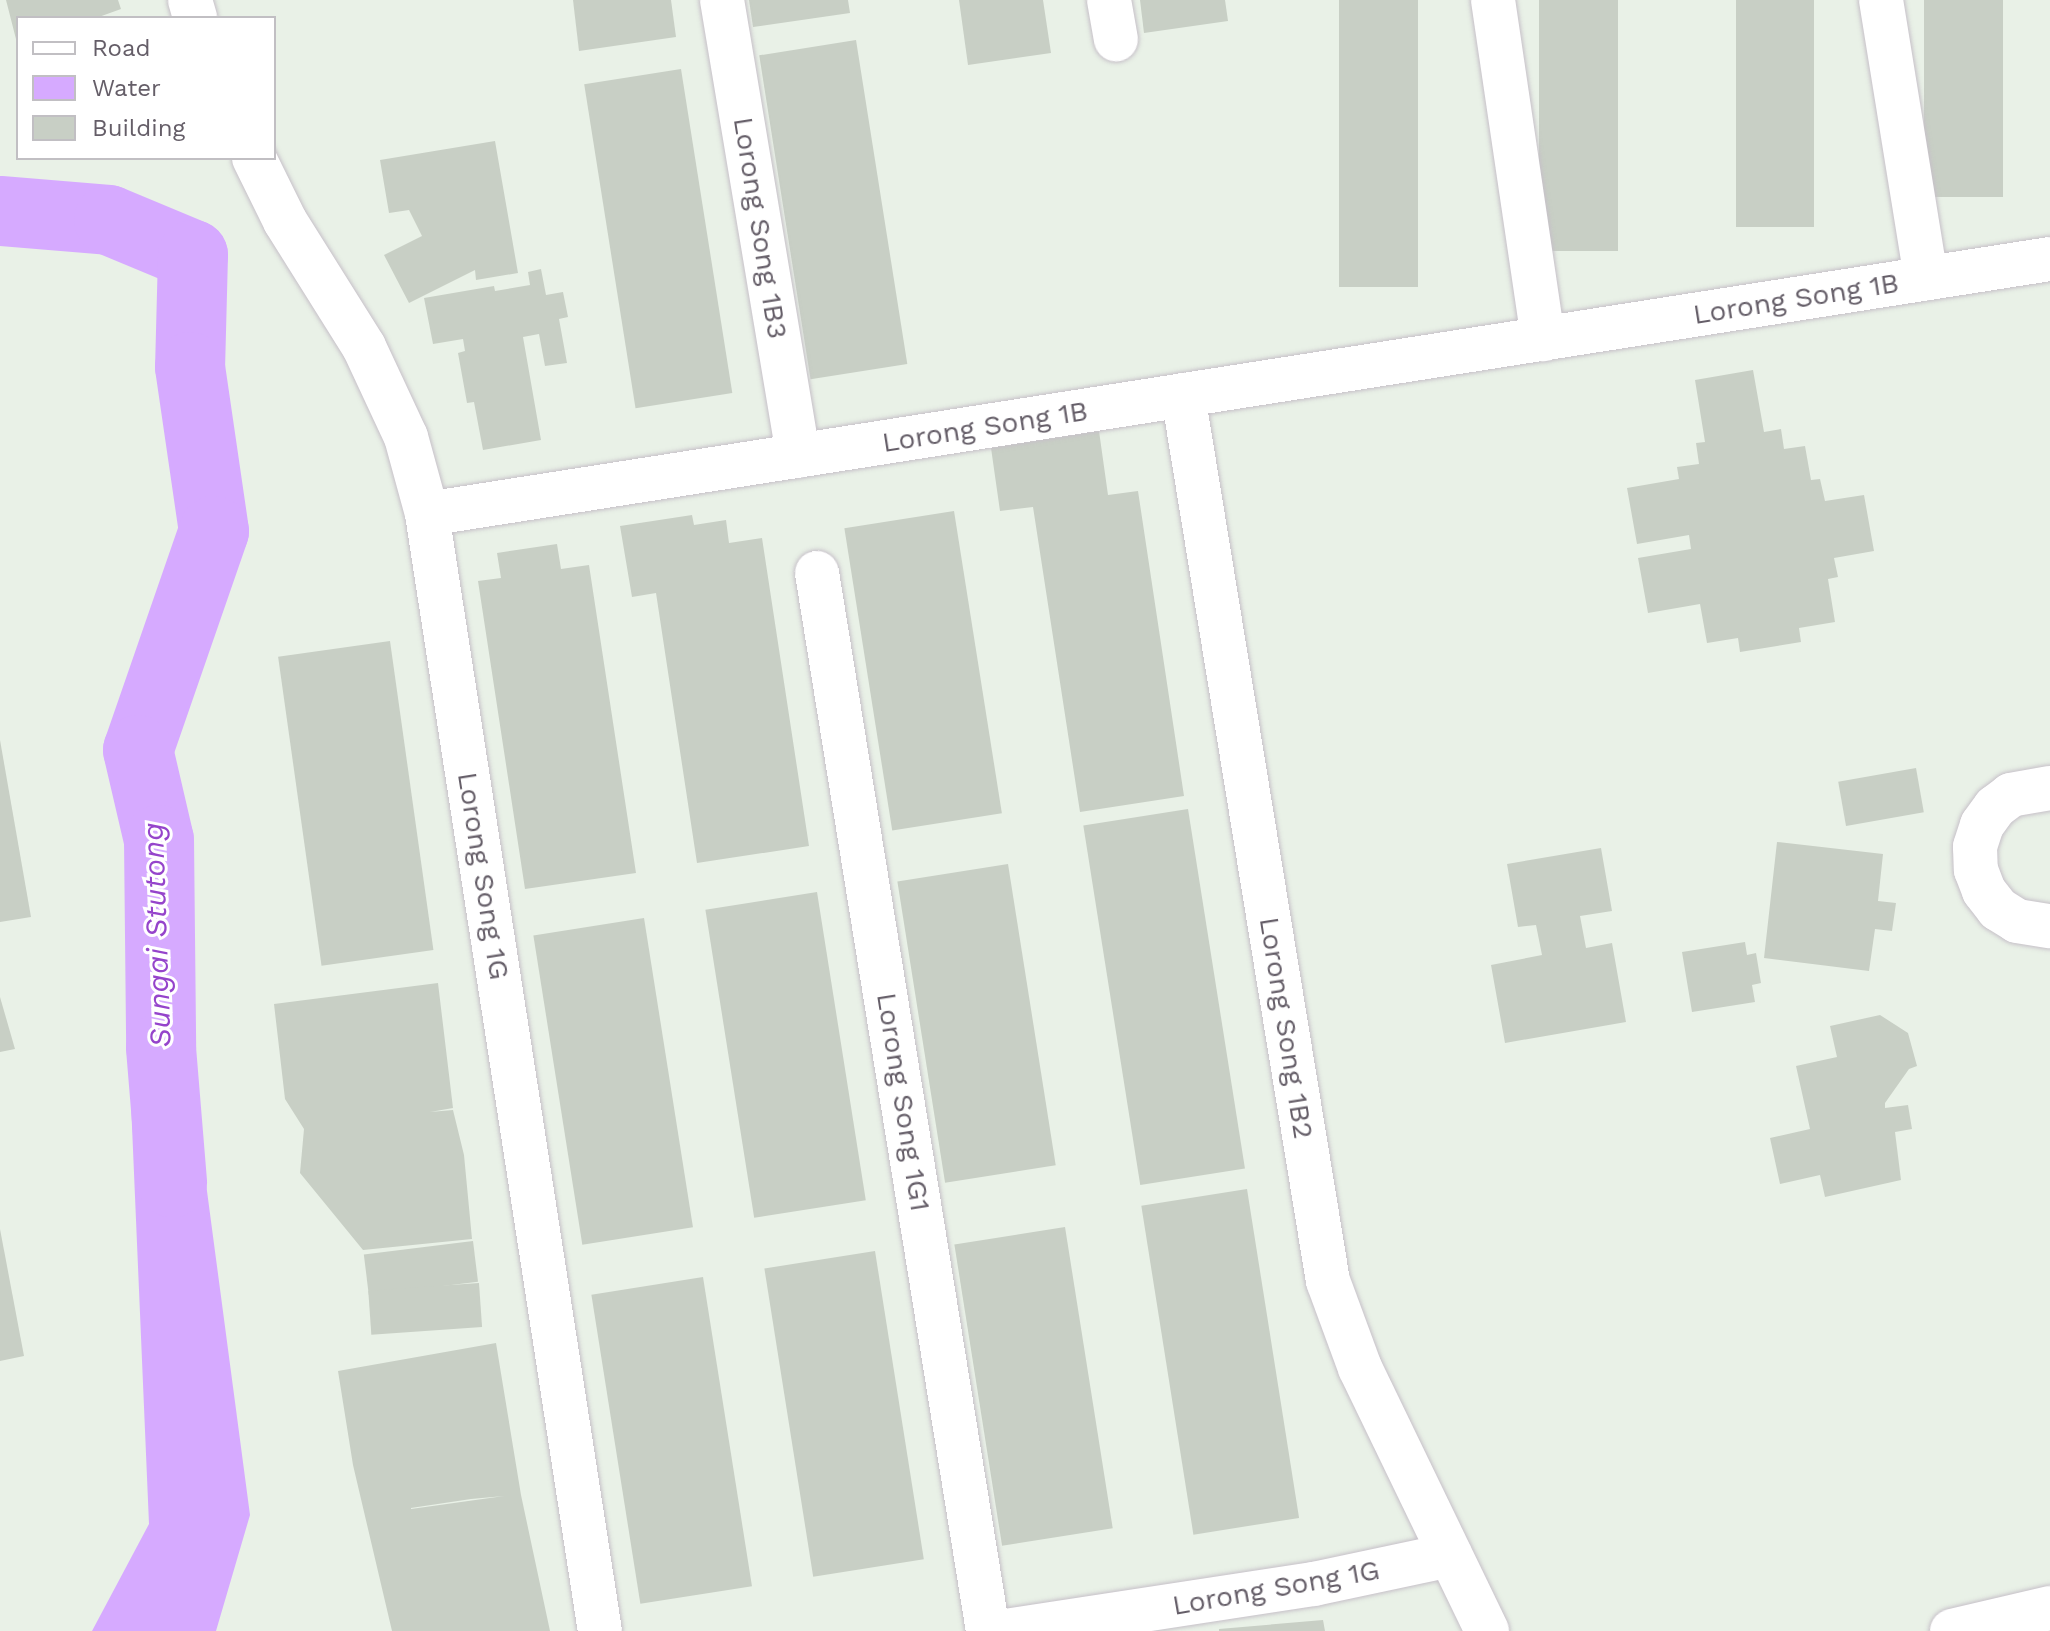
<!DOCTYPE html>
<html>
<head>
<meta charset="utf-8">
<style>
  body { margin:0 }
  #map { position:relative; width:2050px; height:1631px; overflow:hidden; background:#e9f1e7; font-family:"Work Sans",sans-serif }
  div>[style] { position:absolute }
  .water>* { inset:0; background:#d6aaff }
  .river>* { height:70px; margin:-35px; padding:0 35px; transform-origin:35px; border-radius:35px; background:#d6aaff }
  .building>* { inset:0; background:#c8cfc5; transform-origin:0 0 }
  .roads { filter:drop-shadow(0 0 2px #c6c0c8) drop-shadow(0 0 2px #c6c0c8) }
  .minor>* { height:44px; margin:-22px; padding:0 22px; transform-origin:22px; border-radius:22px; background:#fff }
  span { translate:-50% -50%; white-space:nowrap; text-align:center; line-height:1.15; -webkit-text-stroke:6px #fff; paint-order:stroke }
  .street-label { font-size:28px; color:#655e68 }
  .water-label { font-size:30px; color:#9544cb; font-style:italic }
  .legend { position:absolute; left:16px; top:16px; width:260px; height:144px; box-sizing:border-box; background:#fff; border:2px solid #c1bfc3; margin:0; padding:10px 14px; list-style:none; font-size:24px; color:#655e68 }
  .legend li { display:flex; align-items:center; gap:16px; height:40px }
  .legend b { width:40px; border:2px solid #c1bfc3 }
</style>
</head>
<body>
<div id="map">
  <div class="water">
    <div style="clip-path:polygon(192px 1078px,250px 1515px,216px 1631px,92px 1631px,149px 1524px,131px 1103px)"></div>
  </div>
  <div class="river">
    <div style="left:0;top:211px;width:109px;rotate:4.7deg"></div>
    <div style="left:109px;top:220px;width:91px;rotate:22.6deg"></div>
    <div style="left:193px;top:255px;width:112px;rotate:91.5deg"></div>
    <div style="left:190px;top:367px;width:166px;rotate:81.7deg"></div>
    <div style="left:214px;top:531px;width:232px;rotate:109.1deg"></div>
    <div style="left:138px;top:750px;width:92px;rotate:76.9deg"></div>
    <div style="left:159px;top:840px;width:208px;rotate:89.4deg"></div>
    <div style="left:161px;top:1048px;width:135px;rotate:85.3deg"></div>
  </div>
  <div class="building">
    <div style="clip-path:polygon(6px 0,118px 0,121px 9px,96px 18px,18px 18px,17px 43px)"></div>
    <div style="clip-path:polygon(573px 0,671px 0,676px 37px,579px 51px)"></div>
    <div style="clip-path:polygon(749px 0,848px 0,850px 13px,753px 27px)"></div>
    <div style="clip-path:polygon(959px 0,1043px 0,1051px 53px,968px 65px)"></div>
    <div style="clip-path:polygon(1140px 0,1225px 0,1228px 21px,1144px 33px)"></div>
    <div style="left:1339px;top:0;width:79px;height:287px"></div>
    <div style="left:1539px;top:0;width:79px;height:251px"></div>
    <div style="left:1736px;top:0;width:78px;height:227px"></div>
    <div style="left:1924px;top:0;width:79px;height:197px"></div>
    <div style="left:856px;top:40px;width:328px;height:98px;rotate:81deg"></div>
    <div style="left:681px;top:69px;width:328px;height:98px;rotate:81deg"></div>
    <div style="clip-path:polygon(495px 141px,518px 273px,476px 280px,475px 270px,409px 303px,384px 255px,422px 236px,409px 210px,389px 213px,380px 160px)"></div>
    <div style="clip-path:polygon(541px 269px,546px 295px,563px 292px,568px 317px,559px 319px,567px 363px,545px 366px,539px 334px,523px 337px,541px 440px,483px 450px,474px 402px,467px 403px,458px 353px,465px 351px,463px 339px,433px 344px,424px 298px,494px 286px,495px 291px,530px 285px,528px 272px)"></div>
    <div style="clip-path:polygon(1753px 370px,1764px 432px,1781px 429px,1784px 449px,1805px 446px,1811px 480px,1820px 479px,1825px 501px,1864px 495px,1874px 551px,1834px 558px,1838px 577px,1828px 579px,1835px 622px,1799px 628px,1801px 642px,1740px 652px,1738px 638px,1707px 643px,1700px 604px,1648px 613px,1638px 558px,1691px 549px,1689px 535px,1637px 544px,1627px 488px,1679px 479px,1677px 467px,1699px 464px,1696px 443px,1705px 442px,1695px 380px)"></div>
    <div style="clip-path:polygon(1099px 431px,1108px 495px,1138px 491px,1184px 796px,1080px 812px,1033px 507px,1000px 511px,991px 448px)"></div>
    <div style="left:954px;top:511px;width:306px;height:111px;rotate:81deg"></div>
    <div style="clip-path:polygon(692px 515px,694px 525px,726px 520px,729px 543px,762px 538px,809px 846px,697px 863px,656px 593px,632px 597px,620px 526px)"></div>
    <div style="clip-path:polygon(557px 544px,561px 569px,589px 565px,636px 873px,525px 889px,478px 581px,501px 578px,497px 553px)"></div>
    <div style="left:390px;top:641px;width:312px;height:113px;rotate:82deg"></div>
    <div style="clip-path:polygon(0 740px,31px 917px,0 922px)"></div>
    <div style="left:1916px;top:768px;width:45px;height:79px;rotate:80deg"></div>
    <div style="left:1188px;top:809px;width:364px;height:106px;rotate:81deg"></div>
    <div style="clip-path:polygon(1777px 842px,1883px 854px,1878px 901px,1896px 903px,1892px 931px,1875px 929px,1869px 971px,1764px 958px)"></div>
    <div style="clip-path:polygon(1601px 848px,1612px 911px,1580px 916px,1586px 948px,1612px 943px,1626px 1022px,1505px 1043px,1491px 965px,1542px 955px,1536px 925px,1518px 927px,1507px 864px)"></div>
    <div style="left:1008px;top:864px;width:305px;height:112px;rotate:81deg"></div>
    <div style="left:817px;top:892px;width:312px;height:113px;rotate:81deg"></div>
    <div style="left:644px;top:918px;width:313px;height:112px;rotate:81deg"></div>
    <div style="clip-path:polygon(1745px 942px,1747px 955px,1756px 953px,1761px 983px,1752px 985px,1755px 1002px,1692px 1012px,1682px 952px)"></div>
    <div style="clip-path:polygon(438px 983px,453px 1108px,430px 1112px,453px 1110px,464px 1155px,472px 1239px,363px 1250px,300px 1173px,304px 1129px,285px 1099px,274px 1004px)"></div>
    <div style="clip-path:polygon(0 997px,15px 1049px,0 1052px)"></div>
    <div style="clip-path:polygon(1880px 1015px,1908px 1033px,1917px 1066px,1909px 1069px,1885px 1103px,1885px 1108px,1908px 1105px,1912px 1129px,1895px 1132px,1901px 1180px,1825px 1197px,1820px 1175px,1780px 1184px,1770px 1138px,1810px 1129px,1796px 1066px,1837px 1057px,1830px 1026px)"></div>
    <div style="left:1247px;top:1189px;width:333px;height:107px;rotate:81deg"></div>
    <div style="left:1065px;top:1227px;width:305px;height:112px;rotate:81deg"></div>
    <div style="clip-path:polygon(0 1229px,24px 1356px,0 1361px)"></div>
    <div style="left:473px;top:1241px;width:41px;height:110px;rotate:83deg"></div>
    <div style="left:875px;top:1251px;width:312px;height:112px;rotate:81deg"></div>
    <div style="left:703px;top:1277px;width:313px;height:113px;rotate:81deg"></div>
    <div style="left:479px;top:1283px;width:44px;height:111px;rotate:86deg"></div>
    <div style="clip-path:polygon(evenodd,496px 1343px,521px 1495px,550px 1631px,392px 1631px,353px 1465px,338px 1371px,496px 1343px,504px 1496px,411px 1509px,411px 1508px,471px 1499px,504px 1496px)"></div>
    <div style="clip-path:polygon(1323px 1620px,1325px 1631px,1219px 1631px,1219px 1629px)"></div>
  </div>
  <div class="roads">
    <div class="minor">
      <div style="left:190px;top:0;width:19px;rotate:74deg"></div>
      <div style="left:722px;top:0;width:462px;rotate:80.5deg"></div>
      <div style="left:1109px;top:0;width:40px;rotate:80deg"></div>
      <div style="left:1493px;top:0;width:343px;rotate:81.6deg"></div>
      <div style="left:1881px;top:0;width:282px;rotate:80.8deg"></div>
      <div style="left:254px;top:158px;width:70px;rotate:63.8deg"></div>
      <div style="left:285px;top:221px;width:149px;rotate:57.9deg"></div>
      <div style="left:364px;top:347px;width:99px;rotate:65deg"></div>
      <div style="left:406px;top:437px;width:80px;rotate:74.7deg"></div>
      <div style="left:427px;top:514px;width:1130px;rotate:81.2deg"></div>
      <div style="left:1183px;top:395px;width:898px;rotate:80.71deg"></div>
      <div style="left:1328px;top:1281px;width:93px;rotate:69.8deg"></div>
      <div style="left:1360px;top:1368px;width:292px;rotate:64.2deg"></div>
      <div style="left:427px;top:514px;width:1643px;rotate:-8.93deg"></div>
      <div style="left:817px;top:573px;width:1072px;rotate:80.82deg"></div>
      <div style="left:2050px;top:788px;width:40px;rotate:170deg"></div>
      <div style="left:2011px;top:795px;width:20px;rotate:143deg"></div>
      <div style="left:1995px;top:807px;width:22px;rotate:126deg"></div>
      <div style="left:1982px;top:825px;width:23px;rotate:108deg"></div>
      <div style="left:1975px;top:847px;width:23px;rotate:88deg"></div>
      <div style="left:1976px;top:870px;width:22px;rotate:69deg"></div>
      <div style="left:1984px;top:891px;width:23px;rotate:52deg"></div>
      <div style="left:1998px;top:909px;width:22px;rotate:32deg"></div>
      <div style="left:2017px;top:921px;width:33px;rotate:9deg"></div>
      <div style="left:1006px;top:1631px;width:312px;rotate:-8.7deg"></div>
      <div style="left:1314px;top:1584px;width:139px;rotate:-12deg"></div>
      <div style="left:1952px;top:1631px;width:101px;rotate:-13.2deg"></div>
    </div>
  </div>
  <div class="street-label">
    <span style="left:760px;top:228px;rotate:81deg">Lorong Song 1B3</span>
    <span style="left:1796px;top:299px;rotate:-9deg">Lorong Song 1B</span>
    <span style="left:985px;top:427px;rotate:-9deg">Lorong Song 1B</span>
    <span style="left:483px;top:876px;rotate:81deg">Lorong Song 1G</span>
    <span style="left:1286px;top:1028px;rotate:81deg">Lorong Song 1B2</span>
    <span style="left:903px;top:1102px;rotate:81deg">Lorong Song 1G1</span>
    <span style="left:1276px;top:1588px;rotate:-10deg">Lorong Song 1G</span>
  </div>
  <div class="water-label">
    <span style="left:157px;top:935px;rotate:-92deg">Sungai Stutong</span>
  </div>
  <ul class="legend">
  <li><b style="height:10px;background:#fff"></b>Road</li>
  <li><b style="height:22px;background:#d6aaff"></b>Water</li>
  <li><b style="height:22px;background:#c8cfc5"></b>Building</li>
  </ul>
</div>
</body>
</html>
